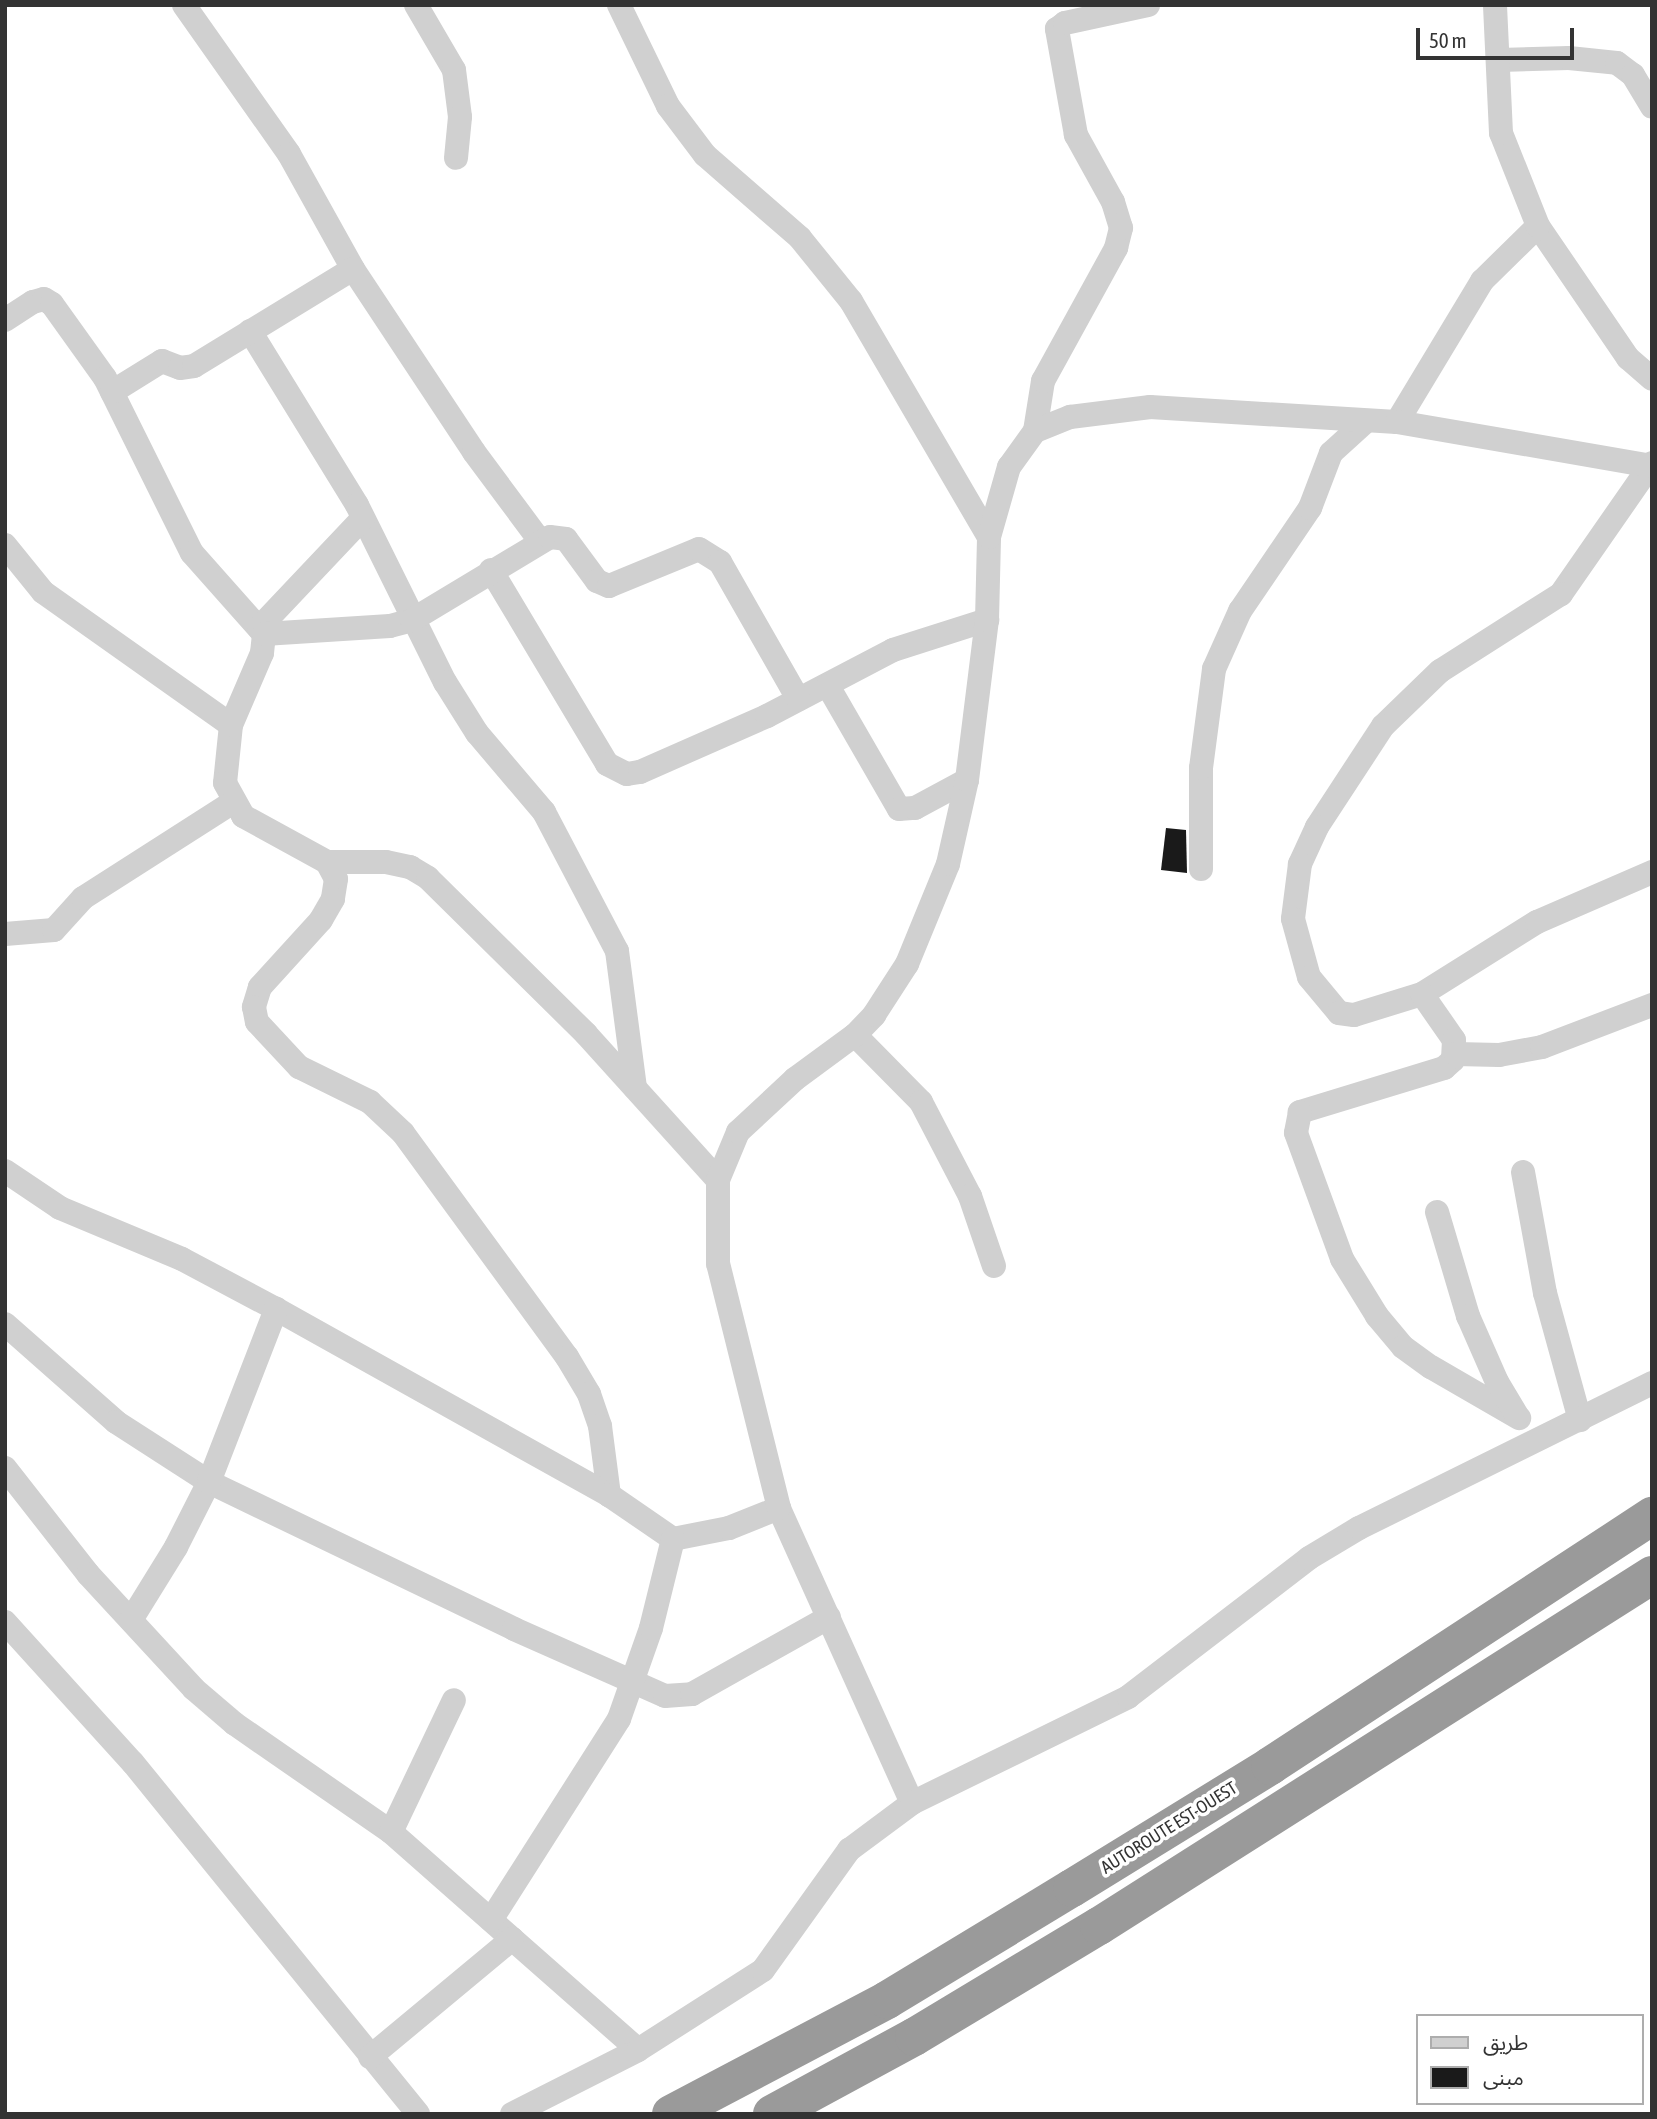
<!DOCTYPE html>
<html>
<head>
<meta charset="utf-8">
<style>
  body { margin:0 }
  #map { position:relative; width:1657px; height:2119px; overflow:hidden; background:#fff; font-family:"Asap Condensed","Noto Sans Arabic",sans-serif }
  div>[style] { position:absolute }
  .building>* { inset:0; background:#1a1a1a }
  .minor>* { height:24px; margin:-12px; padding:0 12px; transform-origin:12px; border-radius:12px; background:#d0d0d0 }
  .motorway>* { height:38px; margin:-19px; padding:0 19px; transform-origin:19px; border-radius:19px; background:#9a9a9a }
  span { translate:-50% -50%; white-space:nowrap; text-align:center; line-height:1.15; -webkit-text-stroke:7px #fff; paint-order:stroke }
  .street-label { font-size:18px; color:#333 }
  .frame { position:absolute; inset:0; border:7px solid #333; pointer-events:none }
  .legend { position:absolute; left:1416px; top:2014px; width:228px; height:91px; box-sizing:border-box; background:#fff; border:2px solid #adadad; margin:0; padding:9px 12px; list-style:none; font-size:21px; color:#333 }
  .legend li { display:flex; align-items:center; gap:14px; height:35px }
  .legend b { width:35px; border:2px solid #adadad }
  .scale { position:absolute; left:1416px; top:28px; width:158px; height:32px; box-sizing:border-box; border:4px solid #333; border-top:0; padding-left:9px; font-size:21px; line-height:24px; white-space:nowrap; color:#333; -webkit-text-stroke:5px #fff; paint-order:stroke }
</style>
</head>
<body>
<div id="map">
  <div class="building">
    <div style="clip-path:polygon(1166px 828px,1186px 830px,1187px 873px,1161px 870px)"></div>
  </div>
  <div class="minor">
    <div style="left:184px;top:5px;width:182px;rotate:54.8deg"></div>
    <div style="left:289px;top:154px;width:132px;rotate:60.9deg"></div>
    <div style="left:353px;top:269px;width:219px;rotate:56.5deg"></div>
    <div style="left:474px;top:452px;width:111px;rotate:53.4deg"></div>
    <div style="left:416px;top:5px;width:75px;rotate:59.7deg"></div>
    <div style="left:454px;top:70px;width:47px;rotate:82.7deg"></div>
    <div style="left:460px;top:117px;width:41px;rotate:95.6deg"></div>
    <div style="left:619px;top:5px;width:112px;rotate:64.1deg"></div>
    <div style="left:668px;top:106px;width:61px;rotate:52.9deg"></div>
    <div style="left:705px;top:155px;width:126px;rotate:41.1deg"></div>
    <div style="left:800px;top:238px;width:81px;rotate:51deg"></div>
    <div style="left:851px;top:301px;width:273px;rotate:59.7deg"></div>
    <div style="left:1499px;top:60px;width:70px;rotate:-1.6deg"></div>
    <div style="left:1569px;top:58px;width:48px;rotate:5.9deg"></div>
    <div style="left:1617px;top:63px;width:20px;rotate:37deg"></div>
    <div style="left:1633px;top:75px;width:37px;rotate:59deg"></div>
    <div style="left:1538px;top:226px;width:160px;rotate:55.7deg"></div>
    <div style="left:1628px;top:358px;width:32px;rotate:41deg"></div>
    <div style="left:5px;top:320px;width:33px;rotate:-33deg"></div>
    <div style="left:33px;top:302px;width:11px;rotate:-15deg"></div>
    <div style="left:44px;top:299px;width:9px;rotate:32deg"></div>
    <div style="left:52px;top:304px;width:91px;rotate:54.4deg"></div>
    <div style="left:105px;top:378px;width:195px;rotate:63.6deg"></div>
    <div style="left:192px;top:553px;width:108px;rotate:48.4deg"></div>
    <div style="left:264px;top:634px;width:19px;rotate:96deg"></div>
    <div style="left:262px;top:653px;width:78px;rotate:113.3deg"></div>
    <div style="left:231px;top:725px;width:58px;rotate:95.9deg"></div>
    <div style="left:225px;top:783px;width:38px;rotate:61deg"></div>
    <div style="left:243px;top:816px;width:96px;rotate:28.7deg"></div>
    <div style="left:327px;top:862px;width:19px;rotate:62deg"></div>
    <div style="left:336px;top:879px;width:20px;rotate:99deg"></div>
    <div style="left:333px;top:899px;width:24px;rotate:120deg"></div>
    <div style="left:321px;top:920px;width:91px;rotate:132.3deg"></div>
    <div style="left:260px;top:987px;width:21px;rotate:107deg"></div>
    <div style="left:254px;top:1007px;width:15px;rotate:79deg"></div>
    <div style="left:257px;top:1022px;width:62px;rotate:47deg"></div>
    <div style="left:299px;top:1067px;width:79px;rotate:26.2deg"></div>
    <div style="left:370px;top:1102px;width:45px;rotate:43.2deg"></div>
    <div style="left:403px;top:1133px;width:278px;rotate:53.8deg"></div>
    <div style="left:567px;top:1357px;width:43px;rotate:59.3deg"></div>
    <div style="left:589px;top:1394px;width:34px;rotate:71deg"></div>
    <div style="left:600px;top:1426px;width:70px;rotate:82.6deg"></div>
    <div style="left:250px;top:331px;width:204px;rotate:58.4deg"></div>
    <div style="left:357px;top:505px;width:198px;rotate:63.6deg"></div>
    <div style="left:445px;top:682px;width:60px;rotate:57.9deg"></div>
    <div style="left:477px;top:733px;width:104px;rotate:49.7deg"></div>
    <div style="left:544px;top:812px;width:157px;rotate:62.3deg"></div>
    <div style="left:617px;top:951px;width:138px;rotate:82.5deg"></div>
    <div style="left:112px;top:392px;width:59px;rotate:-31.8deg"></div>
    <div style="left:162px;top:361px;width:19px;rotate:21deg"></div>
    <div style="left:180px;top:368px;width:14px;rotate:-8deg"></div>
    <div style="left:194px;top:366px;width:186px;rotate:-31.4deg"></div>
    <div style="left:1397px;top:422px;width:165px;rotate:-58.9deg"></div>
    <div style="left:1482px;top:281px;width:78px;rotate:-44.5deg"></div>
    <div style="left:1538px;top:226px;width:100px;rotate:-111.7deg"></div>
    <div style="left:1501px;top:133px;width:128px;rotate:-92.7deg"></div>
    <div style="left:1035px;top:431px;width:51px;rotate:-80.9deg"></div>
    <div style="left:1043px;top:381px;width:152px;rotate:-61.2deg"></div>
    <div style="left:1116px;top:248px;width:21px;rotate:-76deg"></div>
    <div style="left:1121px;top:228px;width:27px;rotate:-107deg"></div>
    <div style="left:1113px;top:202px;width:77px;rotate:-118.9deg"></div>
    <div style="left:1076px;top:135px;width:108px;rotate:-100.2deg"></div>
    <div style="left:1057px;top:29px;width:10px;rotate:-37deg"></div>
    <div style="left:1065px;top:23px;width:85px;rotate:-12.2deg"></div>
    <div style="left:1652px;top:463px;width:160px;rotate:124.8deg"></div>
    <div style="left:1561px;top:594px;width:143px;rotate:147.5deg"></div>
    <div style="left:1440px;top:671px;width:79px;rotate:136deg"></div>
    <div style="left:1383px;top:726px;width:121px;rotate:123.2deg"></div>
    <div style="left:1317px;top:827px;width:41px;rotate:114.7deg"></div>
    <div style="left:1300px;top:864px;width:55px;rotate:97.3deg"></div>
    <div style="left:1293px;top:919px;width:60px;rotate:74.6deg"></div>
    <div style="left:1309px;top:977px;width:47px;rotate:50.2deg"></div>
    <div style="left:1339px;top:1013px;width:15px;rotate:8deg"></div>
    <div style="left:1354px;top:1015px;width:71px;rotate:-17.2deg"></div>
    <div style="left:1422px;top:994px;width:136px;rotate:-32.1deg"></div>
    <div style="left:1537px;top:922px;width:125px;rotate:-23.5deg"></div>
    <div style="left:5px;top:545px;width:60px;rotate:51deg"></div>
    <div style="left:43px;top:592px;width:230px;rotate:35.3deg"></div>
    <div style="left:491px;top:570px;width:226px;rotate:59.1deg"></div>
    <div style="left:607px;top:764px;width:22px;rotate:27deg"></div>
    <div style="left:627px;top:774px;width:13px;rotate:-9deg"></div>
    <div style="left:640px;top:772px;width:139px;rotate:-23.8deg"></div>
    <div style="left:767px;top:716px;width:142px;rotate:-27.6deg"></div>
    <div style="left:893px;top:650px;width:99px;rotate:-17.7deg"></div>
    <div style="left:259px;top:628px;width:151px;rotate:-46.6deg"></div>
    <div style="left:264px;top:634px;width:126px;rotate:-3.6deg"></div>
    <div style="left:390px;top:626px;width:23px;rotate:-15deg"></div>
    <div style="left:412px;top:620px;width:161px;rotate:-31deg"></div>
    <div style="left:550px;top:537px;width:16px;rotate:7deg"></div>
    <div style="left:566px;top:539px;width:52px;rotate:53.6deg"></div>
    <div style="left:597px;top:581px;width:13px;rotate:23deg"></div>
    <div style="left:609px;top:586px;width:97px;rotate:-22.3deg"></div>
    <div style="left:699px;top:549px;width:25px;rotate:32deg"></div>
    <div style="left:720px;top:562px;width:158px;rotate:60.3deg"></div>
    <div style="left:828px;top:686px;width:142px;rotate:60deg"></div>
    <div style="left:899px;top:809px;width:16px;rotate:-4deg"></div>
    <div style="left:915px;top:808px;width:59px;rotate:-28.3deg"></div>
    <div style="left:327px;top:862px;width:59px"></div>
    <div style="left:386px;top:862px;width:25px;rotate:12deg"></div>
    <div style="left:410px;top:867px;width:21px;rotate:31deg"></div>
    <div style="left:428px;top:878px;width:222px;rotate:44.6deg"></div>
    <div style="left:586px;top:1034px;width:197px;rotate:47.9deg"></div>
    <div style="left:1201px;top:869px;width:101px;rotate:-90deg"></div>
    <div style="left:1201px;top:768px;width:100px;rotate:-82.5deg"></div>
    <div style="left:1214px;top:669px;width:64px;rotate:-65.9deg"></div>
    <div style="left:1240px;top:611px;width:125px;rotate:-55.8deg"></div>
    <div style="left:1310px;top:508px;width:59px;rotate:-69.1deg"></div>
    <div style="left:1331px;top:453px;width:47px;rotate:-42.4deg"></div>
    <div style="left:5px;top:934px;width:49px;rotate:-4.7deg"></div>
    <div style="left:54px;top:930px;width:43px;rotate:-47.8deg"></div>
    <div style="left:83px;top:898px;width:178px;rotate:-32.6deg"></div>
    <div style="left:1422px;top:994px;width:56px;rotate:55.2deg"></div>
    <div style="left:1454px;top:1040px;width:20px;rotate:93deg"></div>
    <div style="left:1453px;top:1060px;width:12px;rotate:138deg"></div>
    <div style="left:1444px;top:1068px;width:151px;rotate:163deg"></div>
    <div style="left:1300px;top:1112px;width:21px;rotate:101deg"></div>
    <div style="left:1296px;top:1133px;width:134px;rotate:69.9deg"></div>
    <div style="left:1342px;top:1259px;width:67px;rotate:58.4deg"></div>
    <div style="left:1377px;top:1316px;width:40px;rotate:50deg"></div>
    <div style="left:1403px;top:1347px;width:34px;rotate:36deg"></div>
    <div style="left:1431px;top:1367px;width:102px;rotate:30.1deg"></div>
    <div style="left:855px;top:1035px;width:94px;rotate:45.4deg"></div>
    <div style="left:921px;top:1102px;width:106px;rotate:62.5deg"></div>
    <div style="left:970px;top:1196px;width:74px;rotate:71.1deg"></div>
    <div style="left:1456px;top:1054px;width:43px;rotate:1.3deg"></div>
    <div style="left:1499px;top:1055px;width:44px;rotate:-10.5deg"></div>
    <div style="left:1542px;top:1047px;width:118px;rotate:-20.9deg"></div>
    <div style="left:5px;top:1171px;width:66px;rotate:33.9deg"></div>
    <div style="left:60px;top:1208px;width:132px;rotate:22.7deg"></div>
    <div style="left:182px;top:1259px;width:106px;rotate:28deg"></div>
    <div style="left:276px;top:1309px;width:381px;rotate:29.2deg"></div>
    <div style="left:609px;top:1495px;width:78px;rotate:34.5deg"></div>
    <div style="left:673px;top:1539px;width:57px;rotate:-11.1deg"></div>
    <div style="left:729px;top:1528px;width:54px;rotate:-21.8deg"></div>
    <div style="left:1523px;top:1172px;width:123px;rotate:79.7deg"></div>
    <div style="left:1545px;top:1293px;width:132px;rotate:74.6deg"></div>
    <div style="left:1437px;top:1212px;width:109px;rotate:73.4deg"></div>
    <div style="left:1468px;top:1316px;width:72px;rotate:66.3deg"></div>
    <div style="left:1497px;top:1382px;width:39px;rotate:59deg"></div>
    <div style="left:5px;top:1324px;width:148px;rotate:41.4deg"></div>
    <div style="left:116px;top:1422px;width:111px;rotate:32.8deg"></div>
    <div style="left:209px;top:1482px;width:339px;rotate:25.7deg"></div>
    <div style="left:514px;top:1629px;width:165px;rotate:23.9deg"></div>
    <div style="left:665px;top:1696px;width:27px;rotate:-4deg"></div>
    <div style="left:692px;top:1694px;width:157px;rotate:-29.3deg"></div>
    <div style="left:5px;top:1468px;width:135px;rotate:51.9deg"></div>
    <div style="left:88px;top:1574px;width:156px;rotate:47.3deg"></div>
    <div style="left:194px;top:1689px;width:54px;rotate:40.5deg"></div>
    <div style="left:235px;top:1724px;width:190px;rotate:34.7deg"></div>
    <div style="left:391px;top:1832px;width:329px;rotate:41.4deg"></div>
    <div style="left:131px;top:1620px;width:86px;rotate:-58.3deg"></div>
    <div style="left:176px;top:1547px;width:73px;rotate:-63.1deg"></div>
    <div style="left:209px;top:1482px;width:186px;rotate:-68.8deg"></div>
    <div style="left:5px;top:1622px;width:190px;rotate:47.8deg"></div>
    <div style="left:133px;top:1763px;width:452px;rotate:50.9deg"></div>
    <div style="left:912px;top:1803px;width:324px;rotate:-114.3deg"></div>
    <div style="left:779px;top:1508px;width:252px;rotate:-104deg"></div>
    <div style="left:718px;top:1264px;width:84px;rotate:-90deg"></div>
    <div style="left:718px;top:1180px;width:52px;rotate:-67.4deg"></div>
    <div style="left:738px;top:1132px;width:78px;rotate:-42.9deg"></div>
    <div style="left:795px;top:1079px;width:74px;rotate:-36.3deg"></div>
    <div style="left:855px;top:1035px;width:28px;rotate:-46deg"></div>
    <div style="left:874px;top:1015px;width:61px;rotate:-57.1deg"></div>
    <div style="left:907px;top:964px;width:108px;rotate:-67.7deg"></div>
    <div style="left:948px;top:864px;width:86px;rotate:-77.3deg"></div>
    <div style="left:967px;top:780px;width:161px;rotate:-82.9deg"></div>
    <div style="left:987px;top:620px;width:83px;rotate:-88.6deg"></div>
    <div style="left:989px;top:537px;width:73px;rotate:-74.1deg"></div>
    <div style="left:1009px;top:467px;width:44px;rotate:-54.2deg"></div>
    <div style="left:1035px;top:431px;width:38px;rotate:-22deg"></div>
    <div style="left:1070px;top:417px;width:81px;rotate:-7.1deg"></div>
    <div style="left:1150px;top:407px;width:247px;rotate:3.5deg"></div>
    <div style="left:1397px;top:422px;width:259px;rotate:9.8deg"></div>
    <div style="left:391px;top:1832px;width:146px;rotate:-64.5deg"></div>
    <div style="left:491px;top:1920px;width:238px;rotate:-57.5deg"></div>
    <div style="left:619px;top:1719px;width:96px;rotate:-70.6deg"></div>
    <div style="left:651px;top:1628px;width:92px;rotate:-76.1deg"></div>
    <div style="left:370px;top:2057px;width:185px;rotate:-39.7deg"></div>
    <div style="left:512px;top:2114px;width:141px;rotate:-26.9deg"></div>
    <div style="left:638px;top:2050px;width:148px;rotate:-32.6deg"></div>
    <div style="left:763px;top:1970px;width:148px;rotate:-54.4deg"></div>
    <div style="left:849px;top:1850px;width:79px;rotate:-36.7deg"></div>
    <div style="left:912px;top:1803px;width:241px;rotate:-26.1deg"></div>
    <div style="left:1128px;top:1697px;width:228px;rotate:-37.5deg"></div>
    <div style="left:1309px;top:1558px;width:58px;rotate:-31deg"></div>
    <div style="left:1359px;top:1528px;width:327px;rotate:-26.3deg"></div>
  </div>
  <div class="motorway">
    <div style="left:671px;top:2114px;width:244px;rotate:-27.8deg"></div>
    <div style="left:887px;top:2000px;width:216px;rotate:-31.2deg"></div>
    <div style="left:1072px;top:1888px;width:233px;rotate:-31.6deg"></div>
    <div style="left:1270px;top:1766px;width:457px;rotate:-33.2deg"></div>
    <div style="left:772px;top:2114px;width:162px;rotate:-28.5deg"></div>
    <div style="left:914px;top:2037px;width:216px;rotate:-31deg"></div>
    <div style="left:1099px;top:1926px;width:655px;rotate:-32.4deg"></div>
  </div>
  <div class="street-label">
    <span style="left:1169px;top:1828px;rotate:-32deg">AUTOROUTE EST-OUEST</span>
  </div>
  <div class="frame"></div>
  <ul class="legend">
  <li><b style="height:9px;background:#d0d0d0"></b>طريق</li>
  <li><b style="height:19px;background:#1a1a1a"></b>مبنى</li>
  </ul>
  <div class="scale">50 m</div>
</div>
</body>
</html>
